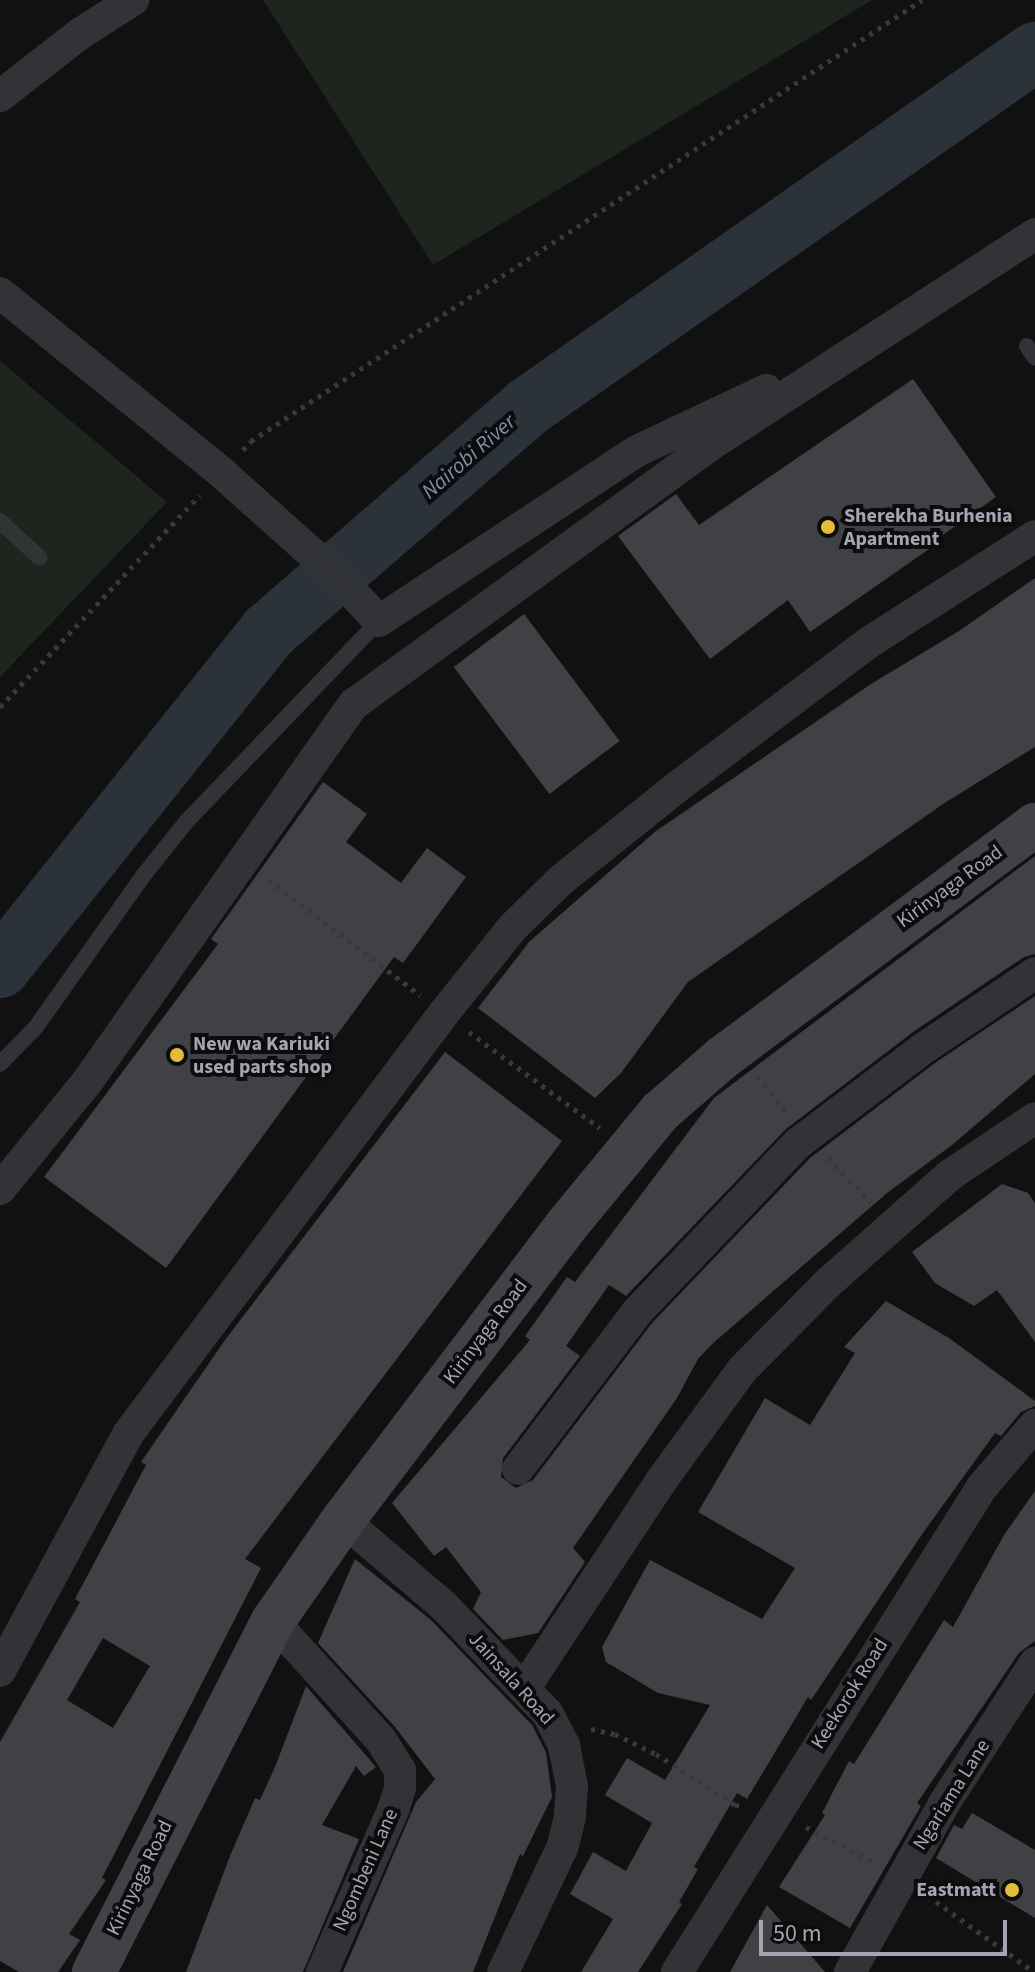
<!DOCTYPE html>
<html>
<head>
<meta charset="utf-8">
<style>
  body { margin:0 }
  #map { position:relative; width:1035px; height:1972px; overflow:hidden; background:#111112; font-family:"Source Sans 3",sans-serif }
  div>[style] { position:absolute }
  .green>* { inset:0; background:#1e251f }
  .river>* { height:60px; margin:-30px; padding:0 30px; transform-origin:30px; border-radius:30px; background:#2b323a }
  .building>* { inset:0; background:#404145; transform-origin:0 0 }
  .path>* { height:5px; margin-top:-2.5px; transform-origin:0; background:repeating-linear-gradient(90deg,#38393e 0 4px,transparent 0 10px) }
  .lane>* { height:16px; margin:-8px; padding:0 8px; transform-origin:8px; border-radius:8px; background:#323337 }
  .street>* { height:32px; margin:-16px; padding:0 16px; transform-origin:16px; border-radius:16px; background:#323337 }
  .secondary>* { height:44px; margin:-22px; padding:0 22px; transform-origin:22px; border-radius:22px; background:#414147 }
  .dots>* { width:22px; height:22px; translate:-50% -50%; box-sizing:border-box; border:4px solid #0c0c0d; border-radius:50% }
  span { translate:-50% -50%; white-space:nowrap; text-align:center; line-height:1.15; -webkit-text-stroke:8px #0c0c0d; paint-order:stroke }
  .poi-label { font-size:20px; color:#a3a6b2; font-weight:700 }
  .left { translate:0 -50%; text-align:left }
  .right { translate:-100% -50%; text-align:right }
  .street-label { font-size:20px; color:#a3a6b2 }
  .water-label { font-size:22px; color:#7c90ac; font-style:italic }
  .scale { position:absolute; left:759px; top:1920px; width:248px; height:36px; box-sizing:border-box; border:4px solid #a3a6b2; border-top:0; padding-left:10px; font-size:24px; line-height:28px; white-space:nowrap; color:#a3a6b2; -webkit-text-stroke:6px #0c0c0d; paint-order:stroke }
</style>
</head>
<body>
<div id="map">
  <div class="green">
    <div style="clip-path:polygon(263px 0,872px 0,433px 265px)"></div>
    <div style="clip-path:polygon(0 361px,167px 502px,0 677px)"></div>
  </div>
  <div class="river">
    <div style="left:0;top:968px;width:430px;rotate:-51.4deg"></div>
    <div style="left:268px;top:632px;width:345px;rotate:-40.9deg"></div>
    <div style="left:529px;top:406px;width:618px;rotate:-34.98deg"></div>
  </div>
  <div class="building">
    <div style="clip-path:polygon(913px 379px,996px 497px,930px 544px,932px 547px,810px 632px,788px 600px,710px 659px,618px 536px,676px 494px,699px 525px)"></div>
    <div style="clip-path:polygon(1035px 578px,1035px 747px,946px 802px,688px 982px,621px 1073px,595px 1098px,478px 1008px,529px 942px,656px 831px,871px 684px,959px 631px)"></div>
    <div style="left:524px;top:614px;width:159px;height:88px;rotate:53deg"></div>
    <div style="clip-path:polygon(323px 782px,367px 814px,346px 842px,401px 883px,427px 848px,466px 877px,403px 963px,394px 957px,166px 1268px,44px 1177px,218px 944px,211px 939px)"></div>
    <div style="clip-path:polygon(1035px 856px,1035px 954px,1024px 957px,913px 1032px,786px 1129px,626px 1296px,609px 1285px,566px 1346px,580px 1356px,503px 1458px,501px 1477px,516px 1488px,533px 1480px,652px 1323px,810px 1158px,935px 1063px,1035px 996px,1035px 1074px,952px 1145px,887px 1193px,712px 1344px,698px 1359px,677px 1398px,573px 1548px,585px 1562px,538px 1633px,503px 1640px,473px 1609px,481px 1592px,446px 1547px,434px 1556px,392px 1503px,530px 1340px,525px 1336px,567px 1277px,575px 1282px,714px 1098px)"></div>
    <div style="clip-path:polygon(evenodd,445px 1052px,562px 1141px,245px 1559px,261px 1568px,102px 1878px,106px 1880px,69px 1934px,80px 1940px,58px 1972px,19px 1972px,0 1961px,0 1742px,80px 1602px,75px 1599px,146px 1465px,141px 1462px,225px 1340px,445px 1052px,103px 1638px,150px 1666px,113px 1728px,67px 1700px,103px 1638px)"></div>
    <div style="clip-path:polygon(1002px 1184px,1028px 1193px,1035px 1203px,1035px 1342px,997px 1290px,974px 1306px,935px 1283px,912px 1252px)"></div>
    <div style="clip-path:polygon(886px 1301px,949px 1338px,1035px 1401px,1035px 1406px,1021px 1412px,1001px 1436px,995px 1433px,923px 1533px,811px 1700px,808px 1697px,747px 1799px,737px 1793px,694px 1867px,698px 1869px,679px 1902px,682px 1904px,638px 1972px,581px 1972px,613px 1919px,570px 1894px,593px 1852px,626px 1871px,652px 1823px,605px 1795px,627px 1758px,665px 1780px,710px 1705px,658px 1693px,606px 1662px,602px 1647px,650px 1560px,762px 1619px,795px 1568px,698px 1512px,765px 1398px,810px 1425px,855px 1353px,844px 1347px)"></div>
    <div style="clip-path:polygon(1035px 1491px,1035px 1641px,1019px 1653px,917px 1803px,921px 1806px,850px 1928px,779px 1887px,825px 1815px,822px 1813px,849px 1761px,854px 1764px,944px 1620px,953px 1627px,1004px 1535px)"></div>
    <div style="clip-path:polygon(355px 1559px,431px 1620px,532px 1725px,546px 1752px,552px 1797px,523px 1856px,520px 1854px,473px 1972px,343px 1972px,416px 1802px,435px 1779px,395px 1727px,318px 1643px)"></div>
    <div style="clip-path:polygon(306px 1686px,376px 1767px,364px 1776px,356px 1766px,322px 1825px,359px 1839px,303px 1972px,186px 1972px,230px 1856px,255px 1798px,260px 1800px,275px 1767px)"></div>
    <div style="clip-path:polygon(972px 1813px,1035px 1850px,1035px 1918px,936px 1858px,954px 1825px,962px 1829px)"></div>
    <div style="clip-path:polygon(767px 1905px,825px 1972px,730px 1972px)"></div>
  </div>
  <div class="path">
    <div style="left:243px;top:450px;width:12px;rotate:-48deg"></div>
    <div style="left:251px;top:441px;width:803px;rotate:-33.31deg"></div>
    <div style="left:0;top:707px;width:291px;rotate:-46.7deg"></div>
    <div style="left:268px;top:880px;width:191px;rotate:37.1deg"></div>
    <div style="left:469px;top:1032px;width:162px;rotate:36.2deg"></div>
    <div style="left:757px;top:1077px;width:46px;rotate:49.4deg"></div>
    <div style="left:828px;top:1158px;width:62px;rotate:46.3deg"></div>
    <div style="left:591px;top:1729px;width:25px;rotate:12deg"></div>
    <div style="left:615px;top:1734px;width:46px;rotate:26deg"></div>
    <div style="left:656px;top:1754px;width:94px;rotate:32.8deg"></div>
    <div style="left:735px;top:1805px;width:9px;rotate:6deg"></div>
    <div style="left:806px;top:1827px;width:78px;rotate:27.6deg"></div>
    <div style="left:928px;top:1896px;width:130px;rotate:35.6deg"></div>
  </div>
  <div class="lane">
    <div style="left:1027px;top:346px;width:14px;rotate:56deg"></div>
    <div style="left:0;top:521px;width:54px;rotate:42.8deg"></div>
    <div style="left:0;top:1064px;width:52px;rotate:-45.8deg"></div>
    <div style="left:36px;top:1027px;width:185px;rotate:-54.7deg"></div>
    <div style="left:143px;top:876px;width:70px;rotate:-51.3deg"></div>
    <div style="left:187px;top:821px;width:277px;rotate:-46.2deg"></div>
  </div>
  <div class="street">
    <div style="left:0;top:96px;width:103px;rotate:-37.9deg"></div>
    <div style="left:81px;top:33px;width:62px;rotate:-32.4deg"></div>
    <div style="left:0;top:293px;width:286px;rotate:39deg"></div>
    <div style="left:222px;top:473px;width:152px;rotate:41.8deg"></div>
    <div style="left:335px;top:574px;width:64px;rotate:46.9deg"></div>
    <div style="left:379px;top:621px;width:309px;rotate:-33.4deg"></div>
    <div style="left:637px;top:451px;width:143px;rotate:-25.3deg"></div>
    <div style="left:0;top:1189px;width:138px;rotate:-50.9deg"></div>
    <div style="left:87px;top:1082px;width:463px;rotate:-54.8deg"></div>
    <div style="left:354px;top:704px;width:450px;rotate:-36deg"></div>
    <div style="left:718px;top:440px;width:378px;rotate:-33deg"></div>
    <div style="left:518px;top:1469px;width:198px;rotate:-52.8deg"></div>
    <div style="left:638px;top:1311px;width:231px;rotate:-46.4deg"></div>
    <div style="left:797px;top:1144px;width:159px;rotate:-37.1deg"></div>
    <div style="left:924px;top:1048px;width:134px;rotate:-34deg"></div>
    <div style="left:343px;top:1520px;width:133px;rotate:40.4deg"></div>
    <div style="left:444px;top:1606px;width:61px;rotate:46.3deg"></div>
    <div style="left:486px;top:1650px;width:89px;rotate:45.9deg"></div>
    <div style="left:548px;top:1714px;width:36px;rotate:63deg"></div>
    <div style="left:564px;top:1746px;width:41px;rotate:78.7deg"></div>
    <div style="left:572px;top:1786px;width:31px;rotate:94deg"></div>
    <div style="left:570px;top:1817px;width:32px;rotate:104deg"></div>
    <div style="left:562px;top:1848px;width:137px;rotate:115.4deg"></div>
    <div style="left:273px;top:1621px;width:161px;rotate:47.8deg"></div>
    <div style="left:381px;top:1740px;width:36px;rotate:58deg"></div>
    <div style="left:400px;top:1770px;width:18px;rotate:90deg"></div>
    <div style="left:400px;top:1788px;width:21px;rotate:107deg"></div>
    <div style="left:394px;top:1808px;width:179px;rotate:113.7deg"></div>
    <div style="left:0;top:1671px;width:269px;rotate:-61.6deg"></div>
    <div style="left:128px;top:1434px;width:526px;rotate:-53.11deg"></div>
    <div style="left:444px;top:1013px;width:110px;rotate:-51.3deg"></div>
    <div style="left:513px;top:927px;width:67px;rotate:-44.4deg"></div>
    <div style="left:561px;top:880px;width:154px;rotate:-38.7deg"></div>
    <div style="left:681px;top:784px;width:234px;rotate:-37deg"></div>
    <div style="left:868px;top:643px;width:198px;rotate:-32.6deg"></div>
    <div style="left:524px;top:1689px;width:249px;rotate:-56.6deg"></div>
    <div style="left:661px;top:1481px;width:137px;rotate:-53.9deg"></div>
    <div style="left:742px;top:1370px;width:122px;rotate:-45.3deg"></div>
    <div style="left:828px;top:1283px;width:163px;rotate:-41.5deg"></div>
    <div style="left:950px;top:1175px;width:102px;rotate:-33.8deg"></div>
    <div style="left:677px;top:1972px;width:573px;rotate:-57.84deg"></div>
    <div style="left:982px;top:1487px;width:82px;rotate:-49.5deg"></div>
    <div style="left:850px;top:1972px;width:195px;rotate:-60.8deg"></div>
    <div style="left:945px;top:1802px;width:166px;rotate:-57.1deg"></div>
  </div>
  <div class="secondary">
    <div style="left:94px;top:1972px;width:394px;rotate:-63deg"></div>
    <div style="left:273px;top:1621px;width:123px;rotate:-55.3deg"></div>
    <div style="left:343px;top:1520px;width:369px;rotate:-52.8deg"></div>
    <div style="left:566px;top:1226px;width:148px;rotate:-50.5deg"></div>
    <div style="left:660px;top:1112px;width:82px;rotate:-41.1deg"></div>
    <div style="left:722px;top:1058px;width:390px;rotate:-36.7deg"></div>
  </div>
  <div class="dots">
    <div style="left:828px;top:527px;background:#e5bc37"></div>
    <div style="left:177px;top:1055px;background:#e5bc37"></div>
    <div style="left:1012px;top:1890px;background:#e5bc37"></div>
  </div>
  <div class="poi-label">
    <span class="left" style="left:844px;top:528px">Sherekha Burhenia<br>Apartment</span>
    <span class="left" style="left:193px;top:1056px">New wa Kariuki<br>used parts shop</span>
    <span class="right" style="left:996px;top:1890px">Eastmatt</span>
  </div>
  <div class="street-label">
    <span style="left:950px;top:887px;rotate:-36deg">Kirinyaga Road</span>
    <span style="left:486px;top:1332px;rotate:-53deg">Kirinyaga Road</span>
    <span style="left:511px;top:1679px;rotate:48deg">Jainsala Road</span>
    <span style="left:850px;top:1694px;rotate:-58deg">Keekorok Road</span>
    <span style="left:952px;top:1795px;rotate:-58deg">Ngariama Lane</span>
    <span style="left:366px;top:1870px;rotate:-66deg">Ngombeni Lane</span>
    <span style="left:140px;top:1878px;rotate:-64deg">Kirinyaga Road</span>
  </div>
  <div class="water-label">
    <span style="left:469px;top:457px;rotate:-41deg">Nairobi River</span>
  </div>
  <div class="scale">50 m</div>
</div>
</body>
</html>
